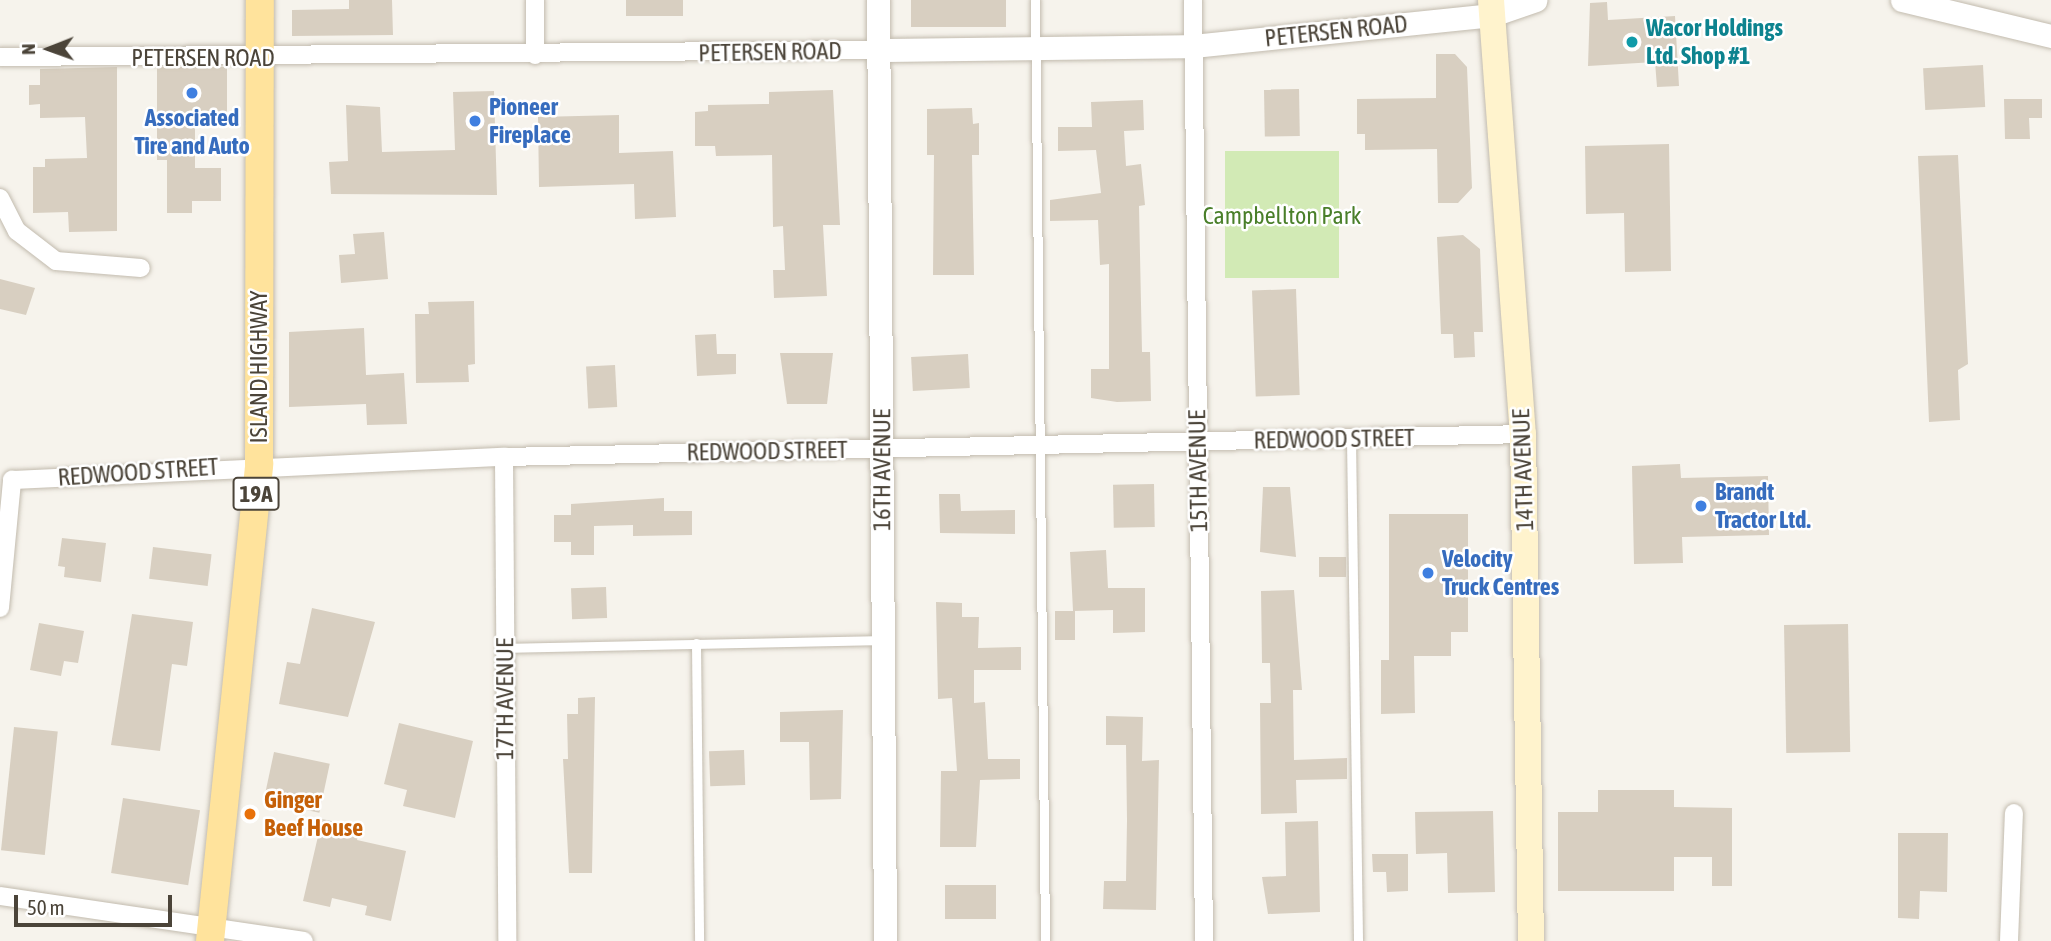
<!DOCTYPE html>
<html>
<head>
<meta charset="utf-8">
<style>
  body { margin:0 }
  #map { position:relative; width:2051px; height:941px; overflow:hidden; background:#f6f3ec; font-family:"Asap Condensed",sans-serif }
  div>[style] { position:absolute }
  .green>* { inset:0; background:#d2eab5; transform-origin:0 0 }
  .building>* { inset:0; background:#d8cfc1; transform-origin:0 0 }
  .roads { filter:drop-shadow(0 0 2px #c2bbae) drop-shadow(0 0 2px #c2bbae) }
  .service>* { height:9px; margin:-4.5px; padding:0 4.5px; transform-origin:4.5px; border-radius:4.5px; background:#fff }
  .minor>* { height:18px; margin:-9px; padding:0 9px; transform-origin:9px; border-radius:9px; background:#fff }
  .tertiary>* { height:23px; margin:-11.5px; padding:0 11.5px; transform-origin:11.5px; border-radius:11.5px; background:#fff }
  .secondary>* { height:26px; margin:-13px; padding:0 13px; transform-origin:13px; border-radius:13px; background:#fff3cd }
  .primary>* { height:28px; margin:-14px; padding:0 14px; transform-origin:14px; border-radius:14px; background:#ffe39c }
  .dots>* { width:19px; height:19px; translate:-50% -50%; box-sizing:border-box; border:4px solid #fff; border-radius:50% }
  span { translate:-50% -50%; white-space:nowrap; text-align:center; line-height:1.15; -webkit-text-stroke:5px #fff; paint-order:stroke }
  .shield-label span { padding:2px 5px; background:#fff; border:2px solid; border-radius:5px; -webkit-text-stroke-width:0 }
  .shield-label { font-size:23px; color:#4b4439; font-weight:700 }
  .culture-label { font-size:24px; color:#0d838f; font-weight:700 }
  .left { translate:0 -50%; text-align:left }
  .street-label { font-size:24px; color:#4b4439 }
  .shop-label { font-size:24px; color:#366cbe; font-weight:700 }
  .park-label { font-size:24px; color:#4a7f2a }
  .food-label { font-size:24px; color:#c56008; font-weight:700 }
  .north { position:absolute; left:14px; top:14px; width:70px; height:70px; -webkit-text-stroke:5px #fff; paint-order:stroke; rotate:269deg; font-size:19px; font-weight:700; line-height:28px; text-align:center; color:#4b4439 }
  .north::after { content:''; display:block; margin:auto; width:24px; height:32px; background:#4b4439; clip-path:polygon(50% 0,100% 100%,50% 72%,0 100%) }
  .scale { position:absolute; left:14px; top:895px; width:158px; height:32px; box-sizing:border-box; border:4px solid #4b4439; border-top:0; padding-left:9px; font-size:21px; line-height:24px; white-space:nowrap; color:#4b4439; -webkit-text-stroke:5px #fff; paint-order:stroke }
</style>
</head>
<body>
<div id="map">
  <div class="green">
    <div style="left:1339px;top:151px;width:127px;height:114px;rotate:90deg"></div>
  </div>
  <div class="building">
    <div style="clip-path:polygon(349px 0,392px 0,393px 35px,292px 36px,292px 10px,349px 9px)"></div>
    <div style="left:626px;top:0;width:57px;height:16px"></div>
    <div style="left:911px;top:0;width:95px;height:27px"></div>
    <div style="clip-path:polygon(1607px 2px,1608px 20px,1675px 16px,1679px 86px,1657px 87px,1655px 62px,1588px 66px,1590px 3px)"></div>
    <div style="clip-path:polygon(1436px 54px,1455px 54px,1467px 67px,1472px 188px,1458px 203px,1438px 203px,1437px 149px,1365px 150px,1365px 134px,1357px 134px,1357px 99px,1436px 98px)"></div>
    <div style="left:1983px;top:65px;width:42px;height:60px;rotate:87deg"></div>
    <div style="clip-path:polygon(117px 67px,117px 231px,69px 232px,68px 212px,33px 213px,33px 167px,45px 167px,45px 159px,87px 158px,85px 117px,40px 118px,40px 104px,29px 105px,29px 85px,40px 85px,40px 69px)"></div>
    <div style="clip-path:polygon(157px 67px,227px 67px,227px 118px,195px 118px,195px 168px,221px 168px,221px 201px,192px 201px,192px 213px,167px 213px,167px 160px,157px 160px)"></div>
    <div style="left:1299px;top:89px;width:47px;height:35px;rotate:89deg"></div>
    <div style="clip-path:polygon(833px 90px,840px 225px,823px 225px,827px 296px,774px 298px,773px 270px,785px 270px,783px 226px,773px 227px,772px 155px,716px 156px,715px 146px,695px 146px,695px 112px,708px 111px,708px 105px,769px 104px,769px 92px)"></div>
    <div style="clip-path:polygon(494px 91px,497px 195px,331px 194px,329px 162px,348px 161px,346px 105px,380px 107px,382px 152px,455px 150px,453px 92px)"></div>
    <div style="clip-path:polygon(2004px 99px,2042px 99px,2042px 118px,2029px 118px,2030px 139px,2005px 139px)"></div>
    <div style="clip-path:polygon(1143px 100px,1144px 130px,1124px 131px,1126px 166px,1141px 164px,1145px 205px,1139px 206px,1142px 352px,1150px 352px,1151px 401px,1117px 402px,1091px 398px,1091px 369px,1109px 369px,1109px 264px,1100px 265px,1098px 220px,1050px 221px,1050px 200px,1101px 193px,1096px 150px,1058px 151px,1058px 127px,1092px 127px,1091px 102px)"></div>
    <div style="clip-path:polygon(972px 108px,973px 124px,979px 123px,979px 155px,972px 155px,974px 275px,933px 275px,934px 155px,927px 155px,927px 109px)"></div>
    <div style="clip-path:polygon(619px 115px,619px 153px,673px 151px,676px 217px,635px 219px,634px 184px,539px 187px,538px 117px)"></div>
    <div style="clip-path:polygon(1669px 144px,1671px 271px,1625px 272px,1624px 213px,1586px 214px,1585px 146px)"></div>
    <div style="clip-path:polygon(1958px 155px,1968px 364px,1958px 370px,1960px 420px,1929px 422px,1918px 156px)"></div>
    <div style="clip-path:polygon(384px 232px,388px 279px,341px 283px,339px 255px,355px 254px,353px 234px)"></div>
    <div style="clip-path:polygon(1463px 235px,1480px 249px,1483px 332px,1474px 332px,1475px 357px,1454px 358px,1453px 334px,1441px 334px,1437px 237px)"></div>
    <div style="clip-path:polygon(0 279px,35px 288px,26px 315px,0 309px)"></div>
    <div style="left:1296px;top:289px;width:106px;height:44px;rotate:88deg"></div>
    <div style="clip-path:polygon(474px 301px,475px 364px,468px 365px,469px 382px,416px 383px,415px 314px,429px 314px,428px 302px)"></div>
    <div style="clip-path:polygon(364px 328px,366px 375px,404px 373px,407px 424px,367px 425px,366px 404px,289px 407px,289px 332px)"></div>
    <div style="clip-path:polygon(716px 334px,717px 354px,736px 354px,736px 374px,697px 376px,695px 335px)"></div>
    <div style="clip-path:polygon(780px 353px,833px 353px,827px 404px,787px 404px)"></div>
    <div style="left:968px;top:354px;width:34px;height:57px;rotate:87deg"></div>
    <div style="left:615px;top:365px;width:42px;height:29px;rotate:87deg"></div>
    <div style="clip-path:polygon(1680px 464px,1681px 478px,1768px 476px,1769px 535px,1682px 537px,1683px 563px,1634px 564px,1632px 466px)"></div>
    <div style="left:1154px;top:484px;width:43px;height:41px;rotate:89deg"></div>
    <div style="clip-path:polygon(1263px 487px,1290px 487px,1296px 557px,1260px 552px)"></div>
    <div style="clip-path:polygon(939px 494px,960px 494px,961px 511px,1015px 510px,1015px 534px,940px 533px)"></div>
    <div style="clip-path:polygon(664px 498px,664px 511px,692px 511px,692px 535px,633px 536px,633px 525px,594px 526px,594px 555px,571px 555px,571px 542px,554px 542px,554px 515px,571px 515px,571px 504px)"></div>
    <div style="clip-path:polygon(1389px 514px,1468px 514px,1468px 632px,1451px 632px,1451px 656px,1414px 656px,1415px 713px,1381px 714px,1381px 660px,1389px 660px)"></div>
    <div style="clip-path:polygon(62px 538px,106px 543px,101px 582px,64px 577px,65px 567px,58px 566px)"></div>
    <div style="left:153px;top:547px;width:59px;height:32px;rotate:7deg"></div>
    <div style="clip-path:polygon(1106px 550px,1108px 588px,1145px 588px,1145px 632px,1113px 633px,1113px 610px,1073px 611px,1070px 552px)"></div>
    <div style="left:1346px;top:557px;width:20px;height:27px;rotate:90deg"></div>
    <div style="left:606px;top:587px;width:31px;height:35px;rotate:88deg"></div>
    <div style="clip-path:polygon(1294px 590px,1302px 690px,1293px 690px,1294px 760px,1347px 758px,1347px 779px,1296px 780px,1297px 813px,1261px 814px,1260px 703px,1271px 703px,1270px 663px,1262px 663px,1261px 591px)"></div>
    <div style="clip-path:polygon(936px 602px,962px 603px,962px 617px,979px 617px,978px 648px,1021px 647px,1021px 670px,974px 670px,974px 703px,985px 702px,988px 759px,1020px 759px,1020px 779px,980px 780px,976px 847px,940px 847px,941px 771px,957px 771px,952px 698px,938px 699px)"></div>
    <div style="clip-path:polygon(312px 608px,375px 622px,348px 717px,279px 704px,287px 662px,300px 664px)"></div>
    <div style="left:1075px;top:611px;width:29px;height:20px;rotate:90deg"></div>
    <div style="clip-path:polygon(132px 614px,193px 622px,187px 666px,172px 664px,160px 751px,111px 745px)"></div>
    <div style="clip-path:polygon(39px 623px,84px 631px,78px 663px,64px 661px,61px 676px,30px 670px)"></div>
    <div style="left:1848px;top:624px;width:128px;height:64px;rotate:89deg"></div>
    <div style="clip-path:polygon(595px 697px,592px 873px,569px 873px,563px 759px,568px 759px,567px 714px,578px 714px,578px 698px)"></div>
    <div style="clip-path:polygon(843px 710px,841px 799px,810px 800px,809px 742px,780px 742px,780px 712px)"></div>
    <div style="clip-path:polygon(1106px 716px,1143px 717px,1142px 761px,1159px 760px,1156px 910px,1103px 909px,1104px 881px,1126px 881px,1127px 820px,1126px 745px,1106px 745px)"></div>
    <div style="clip-path:polygon(399px 723px,473px 741px,455px 818px,403px 806px,407px 790px,384px 784px)"></div>
    <div style="left:14px;top:727px;width:44px;height:124px;rotate:6deg"></div>
    <div style="left:744px;top:750px;width:35px;height:35px;rotate:88deg"></div>
    <div style="left:274px;top:752px;width:57px;height:50px;rotate:12deg"></div>
    <div style="clip-path:polygon(1598px 790px,1674px 790px,1674px 807px,1732px 808px,1732px 886px,1712px 886px,1712px 857px,1674px 857px,1674px 891px,1558px 891px,1558px 812px,1598px 812px)"></div>
    <div style="left:123px;top:798px;width:78px;height:76px;rotate:9deg"></div>
    <div style="clip-path:polygon(1493px 811px,1495px 892px,1448px 893px,1447px 853px,1416px 854px,1415px 812px)"></div>
    <div style="clip-path:polygon(322px 819px,360px 827px,357px 840px,406px 851px,391px 921px,365px 915px,367px 906px,332px 898px,330px 907px,303px 901px)"></div>
    <div style="clip-path:polygon(1318px 821px,1320px 912px,1268px 914px,1262px 877px,1286px 876px,1285px 822px)"></div>
    <div style="clip-path:polygon(1898px 833px,1948px 833px,1947px 892px,1920px 891px,1919px 919px,1898px 918px)"></div>
    <div style="clip-path:polygon(1372px 854px,1408px 854px,1408px 891px,1387px 892px,1386px 872px,1373px 872px)"></div>
    <div style="left:945px;top:885px;width:51px;height:34px"></div>
  </div>
  <div class="roads">
    <div class="service">
      <div style="left:1035px;top:0;width:941px;rotate:89.39deg"></div>
      <div style="left:1351px;top:438px;width:503px;rotate:89.2deg"></div>
      <div style="left:696px;top:643px;width:298px;rotate:89.4deg"></div>
      <div style="left:505px;top:648px;width:376px;rotate:-1.2deg"></div>
    </div>
    <div class="minor">
      <div style="left:535px;top:0;width:55px;rotate:90deg"></div>
      <div style="left:1193px;top:0;width:941px;rotate:89.33deg"></div>
      <div style="left:0;top:57px;width:878px;rotate:-0.46deg"></div>
      <div style="left:0;top:198px;width:37px;rotate:63deg"></div>
      <div style="left:17px;top:231px;width:49px;rotate:37.6deg"></div>
      <div style="left:56px;top:261px;width:85px;rotate:4.7deg"></div>
      <div style="left:504px;top:457px;width:484px;rotate:89.6deg"></div>
      <div style="left:0;top:608px;width:129px;rotate:-84.6deg"></div>
      <div style="left:12px;top:480px;width:493px;rotate:-2.7deg"></div>
      <div style="left:504px;top:457px;width:1019px;rotate:-1.29deg"></div>
      <div style="left:0;top:896px;width:307px;rotate:8.4deg"></div>
      <div style="left:2009px;top:941px;width:128px;rotate:-87.8deg"></div>
    </div>
    <div class="tertiary">
      <div style="left:878px;top:0;width:941px;rotate:89.57deg"></div>
      <div style="left:1902px;top:0;width:153px;rotate:13.6deg"></div>
      <div style="left:878px;top:50px;width:315px;rotate:-0.7deg"></div>
      <div style="left:1193px;top:46px;width:301px;rotate:-5.9deg"></div>
      <div style="left:1492px;top:15px;width:46px;rotate:-18.8deg"></div>
    </div>
    <div class="secondary">
      <div style="left:1491px;top:0;width:435px;rotate:85.8deg"></div>
      <div style="left:1523px;top:434px;width:507px;rotate:89.1deg"></div>
    </div>
    <div class="primary">
      <div style="left:210px;top:941px;width:479px;rotate:-84.1deg"></div>
      <div style="left:259px;top:465px;width:465px;rotate:-89.9deg"></div>
    </div>
  </div>
  <div class="dots">
    <div style="left:1632px;top:42px;background:#0f9aa8"></div>
    <div style="left:192px;top:93px;background:#3f7fe0"></div>
    <div style="left:475px;top:121px;background:#3f7fe0"></div>
    <div style="left:1701px;top:506px;background:#3f7fe0"></div>
    <div style="left:1428px;top:573px;background:#3f7fe0"></div>
    <div style="left:250px;top:814px;background:#e8710a"></div>
  </div>
  <div class="shield-label">
    <span style="left:256px;top:494px">19A</span>
  </div>
  <div class="culture-label">
    <span class="left" style="left:1646px;top:42px">Wacor Holdings<br>Ltd. Shop #1</span>
  </div>
  <div class="street-label">
    <span style="left:1336px;top:31px;rotate:-6deg">PETERSEN ROAD</span>
    <span style="left:770px;top:52px;rotate:-1deg">PETERSEN ROAD</span>
    <span style="left:203px;top:58px">PETERSEN ROAD</span>
    <span style="left:259px;top:367px;rotate:-90deg">ISLAND HIGHWAY</span>
    <span style="left:1334px;top:439px;rotate:-1deg">REDWOOD STREET</span>
    <span style="left:767px;top:451px;rotate:-1deg">REDWOOD STREET</span>
    <span style="left:882px;top:470px;rotate:-90deg">16TH AVENUE</span>
    <span style="left:1523px;top:470px;rotate:-92deg">14TH AVENUE</span>
    <span style="left:1198px;top:471px;rotate:-91deg">15TH AVENUE</span>
    <span style="left:138px;top:472px;rotate:-4deg">REDWOOD STREET</span>
    <span style="left:505px;top:699px;rotate:-90deg">17TH AVENUE</span>
  </div>
  <div class="shop-label">
    <span class="left" style="left:489px;top:121px">Pioneer<br>Fireplace</span>
    <span style="left:192px;top:132px">Associated<br>Tire and Auto</span>
    <span class="left" style="left:1715px;top:506px">Brandt<br>Tractor Ltd.</span>
    <span class="left" style="left:1442px;top:573px">Velocity<br>Truck Centres</span>
  </div>
  <div class="park-label">
    <span style="left:1282px;top:216px">Campbellton Park</span>
  </div>
  <div class="food-label">
    <span class="left" style="left:264px;top:814px">Ginger<br>Beef House</span>
  </div>
  <div class="north">N</div>
  <div class="scale">50 m</div>
</div>
</body>
</html>
